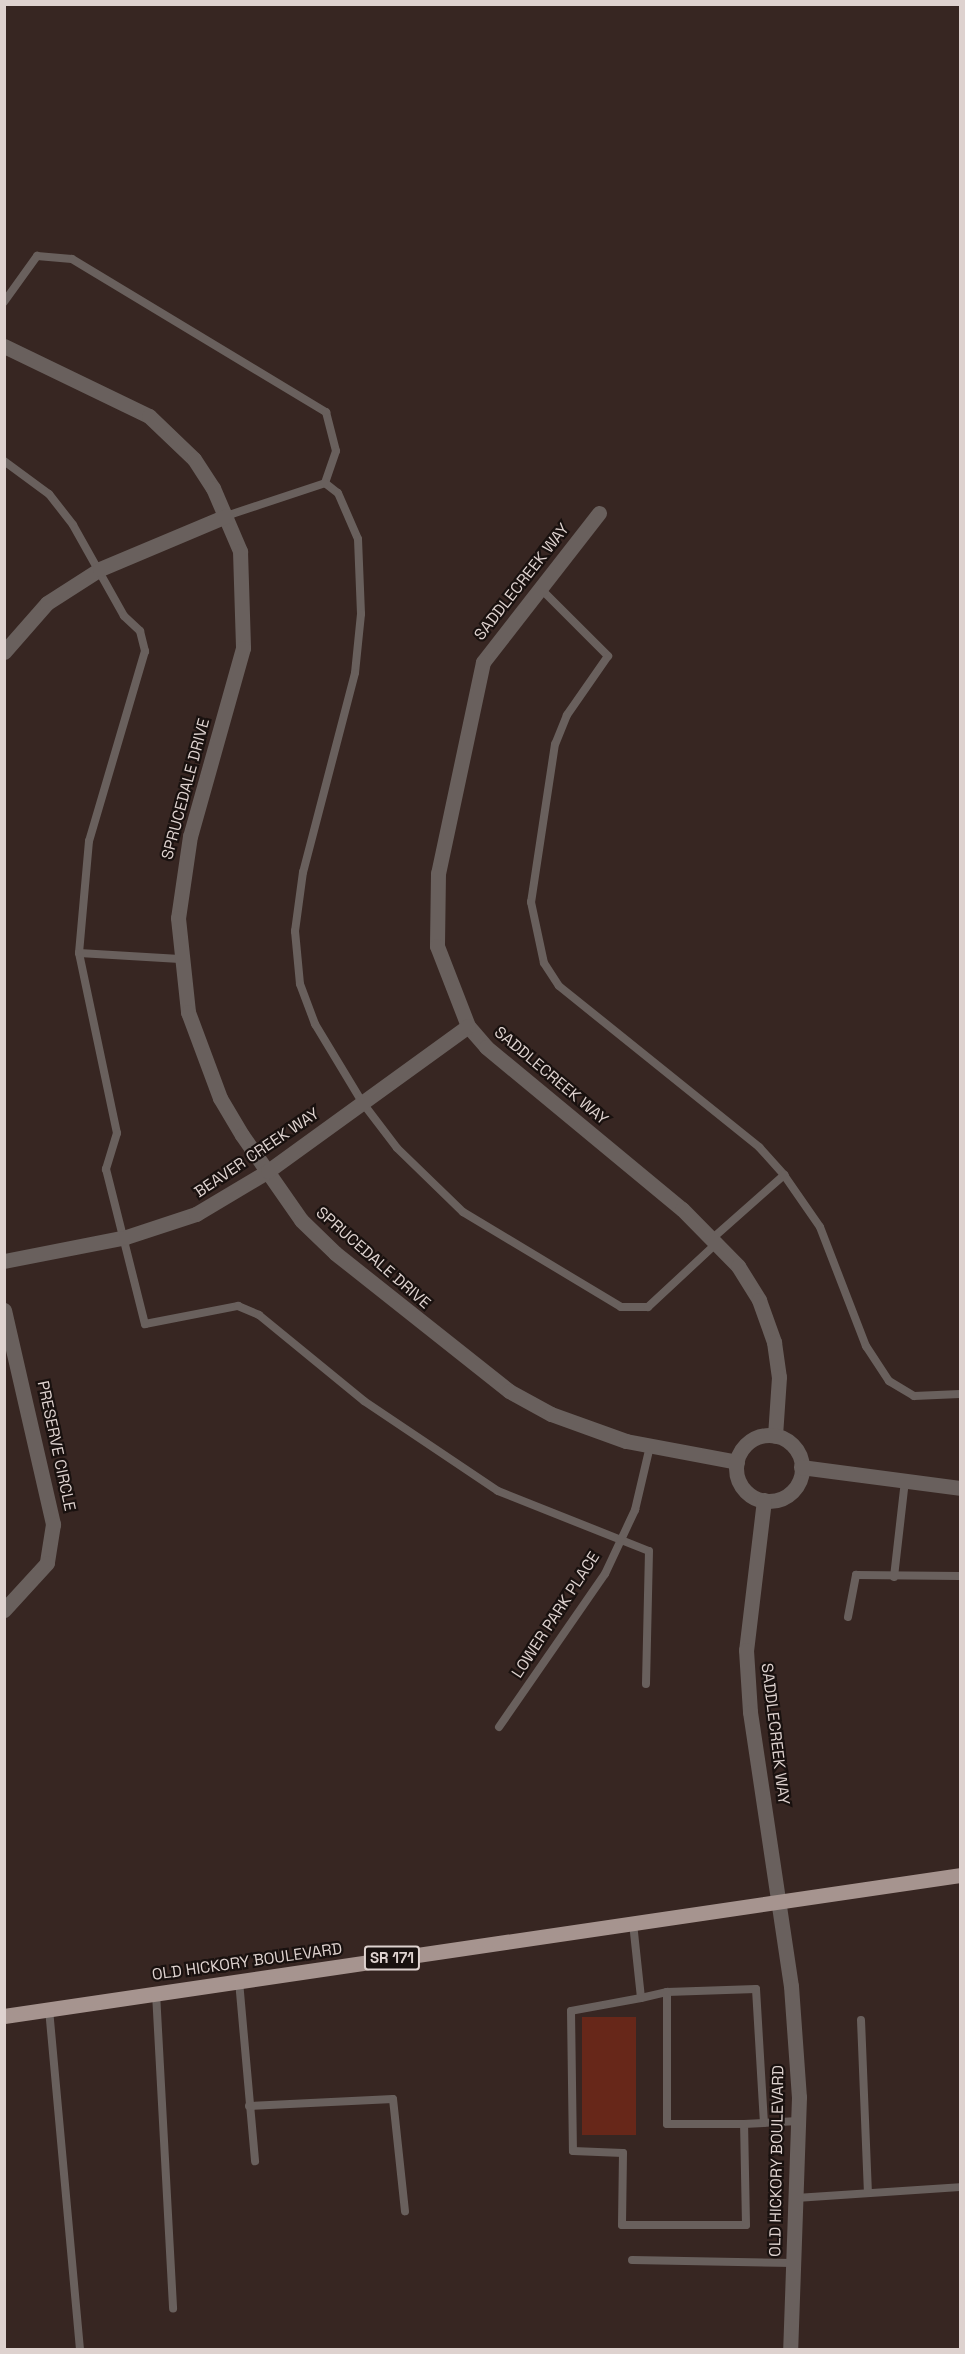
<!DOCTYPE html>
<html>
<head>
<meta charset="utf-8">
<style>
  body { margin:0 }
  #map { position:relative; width:965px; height:2354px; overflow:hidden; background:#372622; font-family:"Space Grotesk",sans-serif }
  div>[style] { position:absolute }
  .building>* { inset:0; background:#672719; transform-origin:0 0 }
  .lane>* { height:8px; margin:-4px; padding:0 4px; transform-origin:4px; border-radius:4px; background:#69605d }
  .street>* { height:15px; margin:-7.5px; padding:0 7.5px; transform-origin:7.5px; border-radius:7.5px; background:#69605d }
  .street>.ring { margin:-7.5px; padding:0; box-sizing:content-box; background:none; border:15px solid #69605d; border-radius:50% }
  .primary>* { height:15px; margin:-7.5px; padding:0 7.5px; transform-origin:7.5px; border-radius:7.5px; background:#a6948f }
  span { translate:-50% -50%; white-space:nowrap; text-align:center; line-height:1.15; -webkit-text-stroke:4.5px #19110f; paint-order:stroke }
  .shield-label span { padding:2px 4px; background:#19110f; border:2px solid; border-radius:4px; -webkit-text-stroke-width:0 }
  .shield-label { font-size:15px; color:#ded2cf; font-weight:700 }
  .street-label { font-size:16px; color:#ded2cf }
  .frame { position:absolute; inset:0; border:6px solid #ded2cf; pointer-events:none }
</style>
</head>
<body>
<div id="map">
  <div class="building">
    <div style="left:582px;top:2017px;width:54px;height:118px"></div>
  </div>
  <div class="lane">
    <div style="left:4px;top:302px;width:57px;rotate:-54.3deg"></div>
    <div style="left:37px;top:256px;width:35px;rotate:5deg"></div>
    <div style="left:72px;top:259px;width:297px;rotate:31.1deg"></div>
    <div style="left:326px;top:412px;width:40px;rotate:75.6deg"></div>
    <div style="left:336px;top:451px;width:34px;rotate:109deg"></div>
    <div style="left:4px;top:461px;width:56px;rotate:36.3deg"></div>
    <div style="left:49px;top:494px;width:39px;rotate:52deg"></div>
    <div style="left:73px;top:525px;width:104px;rotate:60.7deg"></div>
    <div style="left:124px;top:616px;width:22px;rotate:43deg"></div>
    <div style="left:140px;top:631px;width:21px;rotate:76deg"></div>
    <div style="left:145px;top:651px;width:198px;rotate:106.4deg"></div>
    <div style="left:89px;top:841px;width:112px;rotate:95.1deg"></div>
    <div style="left:79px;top:953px;width:184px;rotate:78.1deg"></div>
    <div style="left:117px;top:1133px;width:38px;rotate:107deg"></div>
    <div style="left:106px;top:1169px;width:160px;rotate:75.9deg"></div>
    <div style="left:145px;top:1324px;width:95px;rotate:-11deg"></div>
    <div style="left:238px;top:1306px;width:23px;rotate:23deg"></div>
    <div style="left:259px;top:1315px;width:136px;rotate:39.3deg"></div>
    <div style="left:364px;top:1401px;width:161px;rotate:33.9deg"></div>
    <div style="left:498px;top:1491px;width:162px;rotate:21.7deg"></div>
    <div style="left:649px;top:1551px;width:133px;rotate:91.3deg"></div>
    <div style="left:226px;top:516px;width:104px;rotate:-18.4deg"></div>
    <div style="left:325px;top:483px;width:16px;rotate:38deg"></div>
    <div style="left:338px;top:493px;width:50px;rotate:66.5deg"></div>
    <div style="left:358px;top:539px;width:75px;rotate:87.7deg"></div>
    <div style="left:361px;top:614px;width:59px;rotate:95.8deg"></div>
    <div style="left:355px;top:673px;width:206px;rotate:104.6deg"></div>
    <div style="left:303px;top:872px;width:60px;rotate:97.7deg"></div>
    <div style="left:295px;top:931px;width:53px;rotate:84.6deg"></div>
    <div style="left:300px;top:984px;width:43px;rotate:69.4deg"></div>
    <div style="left:315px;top:1024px;width:91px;rotate:58.9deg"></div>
    <div style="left:362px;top:1102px;width:58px;rotate:52.7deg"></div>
    <div style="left:397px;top:1148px;width:92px;rotate:44.1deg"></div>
    <div style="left:463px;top:1212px;width:184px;rotate:31deg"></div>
    <div style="left:621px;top:1307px;width:27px"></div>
    <div style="left:648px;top:1307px;width:96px;rotate:-42.9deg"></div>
    <div style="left:541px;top:589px;width:95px;rotate:45deg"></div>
    <div style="left:608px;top:656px;width:72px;rotate:124.8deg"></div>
    <div style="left:567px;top:715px;width:31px;rotate:112deg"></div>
    <div style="left:555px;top:744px;width:160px;rotate:98.6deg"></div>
    <div style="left:531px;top:902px;width:62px;rotate:78deg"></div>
    <div style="left:544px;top:963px;width:27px;rotate:57deg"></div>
    <div style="left:559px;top:986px;width:257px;rotate:38.8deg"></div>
    <div style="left:759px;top:1147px;width:38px;rotate:48deg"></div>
    <div style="left:79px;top:953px;width:101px;rotate:3.4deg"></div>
    <div style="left:714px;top:1237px;width:94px;rotate:-41.5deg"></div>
    <div style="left:784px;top:1175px;width:63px;rotate:55.3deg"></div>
    <div style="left:820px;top:1227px;width:128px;rotate:68.9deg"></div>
    <div style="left:866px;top:1346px;width:42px;rotate:56.7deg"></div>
    <div style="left:889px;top:1381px;width:29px;rotate:31deg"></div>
    <div style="left:914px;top:1396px;width:46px;rotate:-2.5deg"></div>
    <div style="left:894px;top:1577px;width:97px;rotate:-83.5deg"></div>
    <div style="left:848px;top:1617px;width:43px;rotate:-79.2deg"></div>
    <div style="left:856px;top:1575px;width:104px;rotate:0.6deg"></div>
    <div style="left:499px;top:1727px;width:186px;rotate:-55.3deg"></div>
    <div style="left:605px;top:1574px;width:71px;rotate:-64.9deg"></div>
    <div style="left:635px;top:1510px;width:66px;rotate:-76.8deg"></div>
    <div style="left:633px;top:1923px;width:75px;rotate:83.9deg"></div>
    <div style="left:641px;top:1998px;width:71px;rotate:169.5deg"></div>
    <div style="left:571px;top:2011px;width:140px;rotate:89.2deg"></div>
    <div style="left:573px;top:2151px;width:50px;rotate:2.3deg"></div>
    <div style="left:623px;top:2153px;width:72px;rotate:90.8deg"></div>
    <div style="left:622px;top:2225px;width:124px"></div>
    <div style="left:746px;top:2225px;width:101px;rotate:-91.1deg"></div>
    <div style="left:744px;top:2124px;width:54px;rotate:-3.2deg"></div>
    <div style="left:239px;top:1981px;width:181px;rotate:84.9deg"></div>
    <div style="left:667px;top:1992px;width:89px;rotate:-1.9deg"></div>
    <div style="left:756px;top:1989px;width:134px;rotate:86.6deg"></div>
    <div style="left:156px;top:1993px;width:316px;rotate:86.9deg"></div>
    <div style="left:641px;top:1998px;width:27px;rotate:-13deg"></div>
    <div style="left:667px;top:1992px;width:132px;rotate:90deg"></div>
    <div style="left:667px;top:2124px;width:77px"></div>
    <div style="left:49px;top:2009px;width:342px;rotate:84.8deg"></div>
    <div style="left:861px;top:2020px;width:173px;rotate:87.7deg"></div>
    <div style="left:249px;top:2106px;width:144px;rotate:-2.8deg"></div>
    <div style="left:393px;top:2099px;width:113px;rotate:83.9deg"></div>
    <div style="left:796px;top:2198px;width:164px;rotate:-3.8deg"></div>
    <div style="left:632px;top:2260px;width:161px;rotate:1.1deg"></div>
  </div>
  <div class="street">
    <div style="left:4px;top:346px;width:161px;rotate:25.8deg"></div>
    <div style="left:149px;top:416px;width:62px;rotate:43.7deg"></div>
    <div style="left:194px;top:459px;width:35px;rotate:57deg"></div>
    <div style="left:213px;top:488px;width:69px;rotate:66.8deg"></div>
    <div style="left:240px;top:551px;width:97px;rotate:88.2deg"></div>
    <div style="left:243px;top:648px;width:195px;rotate:105.7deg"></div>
    <div style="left:190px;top:836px;width:83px;rotate:98.3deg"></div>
    <div style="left:178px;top:918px;width:95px;rotate:83.9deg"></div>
    <div style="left:188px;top:1012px;width:92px;rotate:69.6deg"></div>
    <div style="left:220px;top:1098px;width:43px;rotate:59.3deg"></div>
    <div style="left:242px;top:1135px;width:103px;rotate:55.2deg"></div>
    <div style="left:301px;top:1220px;width:47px;rotate:44.1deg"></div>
    <div style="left:335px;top:1253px;width:222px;rotate:38.4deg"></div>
    <div style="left:509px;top:1391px;width:48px;rotate:28.7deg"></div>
    <div style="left:551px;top:1414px;width:80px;rotate:19.8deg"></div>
    <div style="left:626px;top:1441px;width:113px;rotate:10.7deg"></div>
    <div style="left:599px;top:513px;width:189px;rotate:127.9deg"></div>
    <div style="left:483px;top:662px;width:216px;rotate:102deg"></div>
    <div style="left:438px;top:873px;width:73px;rotate:90.8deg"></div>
    <div style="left:437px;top:946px;width:86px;rotate:68.8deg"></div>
    <div style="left:468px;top:1026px;width:28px;rotate:49deg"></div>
    <div style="left:486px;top:1047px;width:254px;rotate:39.6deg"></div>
    <div style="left:682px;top:1209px;width:80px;rotate:45.5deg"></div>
    <div style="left:738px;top:1266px;width:40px;rotate:58deg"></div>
    <div style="left:759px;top:1300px;width:45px;rotate:70.3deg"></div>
    <div style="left:774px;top:1342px;width:35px;rotate:82deg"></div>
    <div style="left:779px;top:1377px;width:59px;rotate:93.9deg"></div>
    <div style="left:4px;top:652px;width:65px;rotate:-48.7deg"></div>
    <div style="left:47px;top:603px;width:63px;rotate:-32.7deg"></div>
    <div style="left:100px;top:569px;width:137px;rotate:-22.8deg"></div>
    <div style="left:4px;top:1261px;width:124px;rotate:-11.1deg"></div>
    <div style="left:126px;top:1237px;width:74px;rotate:-18.2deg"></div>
    <div style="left:196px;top:1214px;width:84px;rotate:-30.8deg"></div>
    <div style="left:268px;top:1171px;width:247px;rotate:-35.9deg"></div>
    <div style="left:4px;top:1310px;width:220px;rotate:77.1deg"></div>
    <div style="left:53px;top:1524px;width:39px;rotate:99deg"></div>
    <div style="left:47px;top:1563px;width:64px;rotate:132.5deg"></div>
    <div class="ring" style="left:736px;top:1435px;width:51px;height:51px"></div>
    <div style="left:801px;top:1467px;width:160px;rotate:7.5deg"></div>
    <div style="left:764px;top:1500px;width:151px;rotate:96.8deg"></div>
    <div style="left:746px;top:1650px;width:62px;rotate:86.3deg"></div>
    <div style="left:750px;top:1712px;width:277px;rotate:81.5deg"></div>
    <div style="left:791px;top:1986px;width:111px;rotate:85.9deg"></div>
    <div style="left:799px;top:2097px;width:253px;rotate:92deg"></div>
  </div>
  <div class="primary">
    <div style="left:4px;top:2016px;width:966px;rotate:-8.39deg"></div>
  </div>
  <div class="shield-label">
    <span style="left:392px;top:1958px">SR 171</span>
  </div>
  <div class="street-label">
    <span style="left:522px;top:582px;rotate:-52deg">SADDLECREEK WAY</span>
    <span style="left:186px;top:789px;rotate:-75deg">SPRUCEDALE DRIVE</span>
    <span style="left:551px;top:1076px;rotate:40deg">SADDLECREEK WAY</span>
    <span style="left:257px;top:1153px;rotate:-34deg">BEAVER CREEK WAY</span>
    <span style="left:373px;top:1258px;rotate:41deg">SPRUCEDALE DRIVE</span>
    <span style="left:56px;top:1446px;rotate:78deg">PRESERVE CIRCLE</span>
    <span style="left:556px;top:1615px;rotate:-57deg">LOWER PARK PLACE</span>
    <span style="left:775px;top:1734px;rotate:83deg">SADDLECREEK WAY</span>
    <span style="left:247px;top:1962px;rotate:-8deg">OLD HICKORY BOULEVARD</span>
    <span style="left:777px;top:2161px;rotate:-89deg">OLD HICKORY BOULEVARD</span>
  </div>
  <div class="frame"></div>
</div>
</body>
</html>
